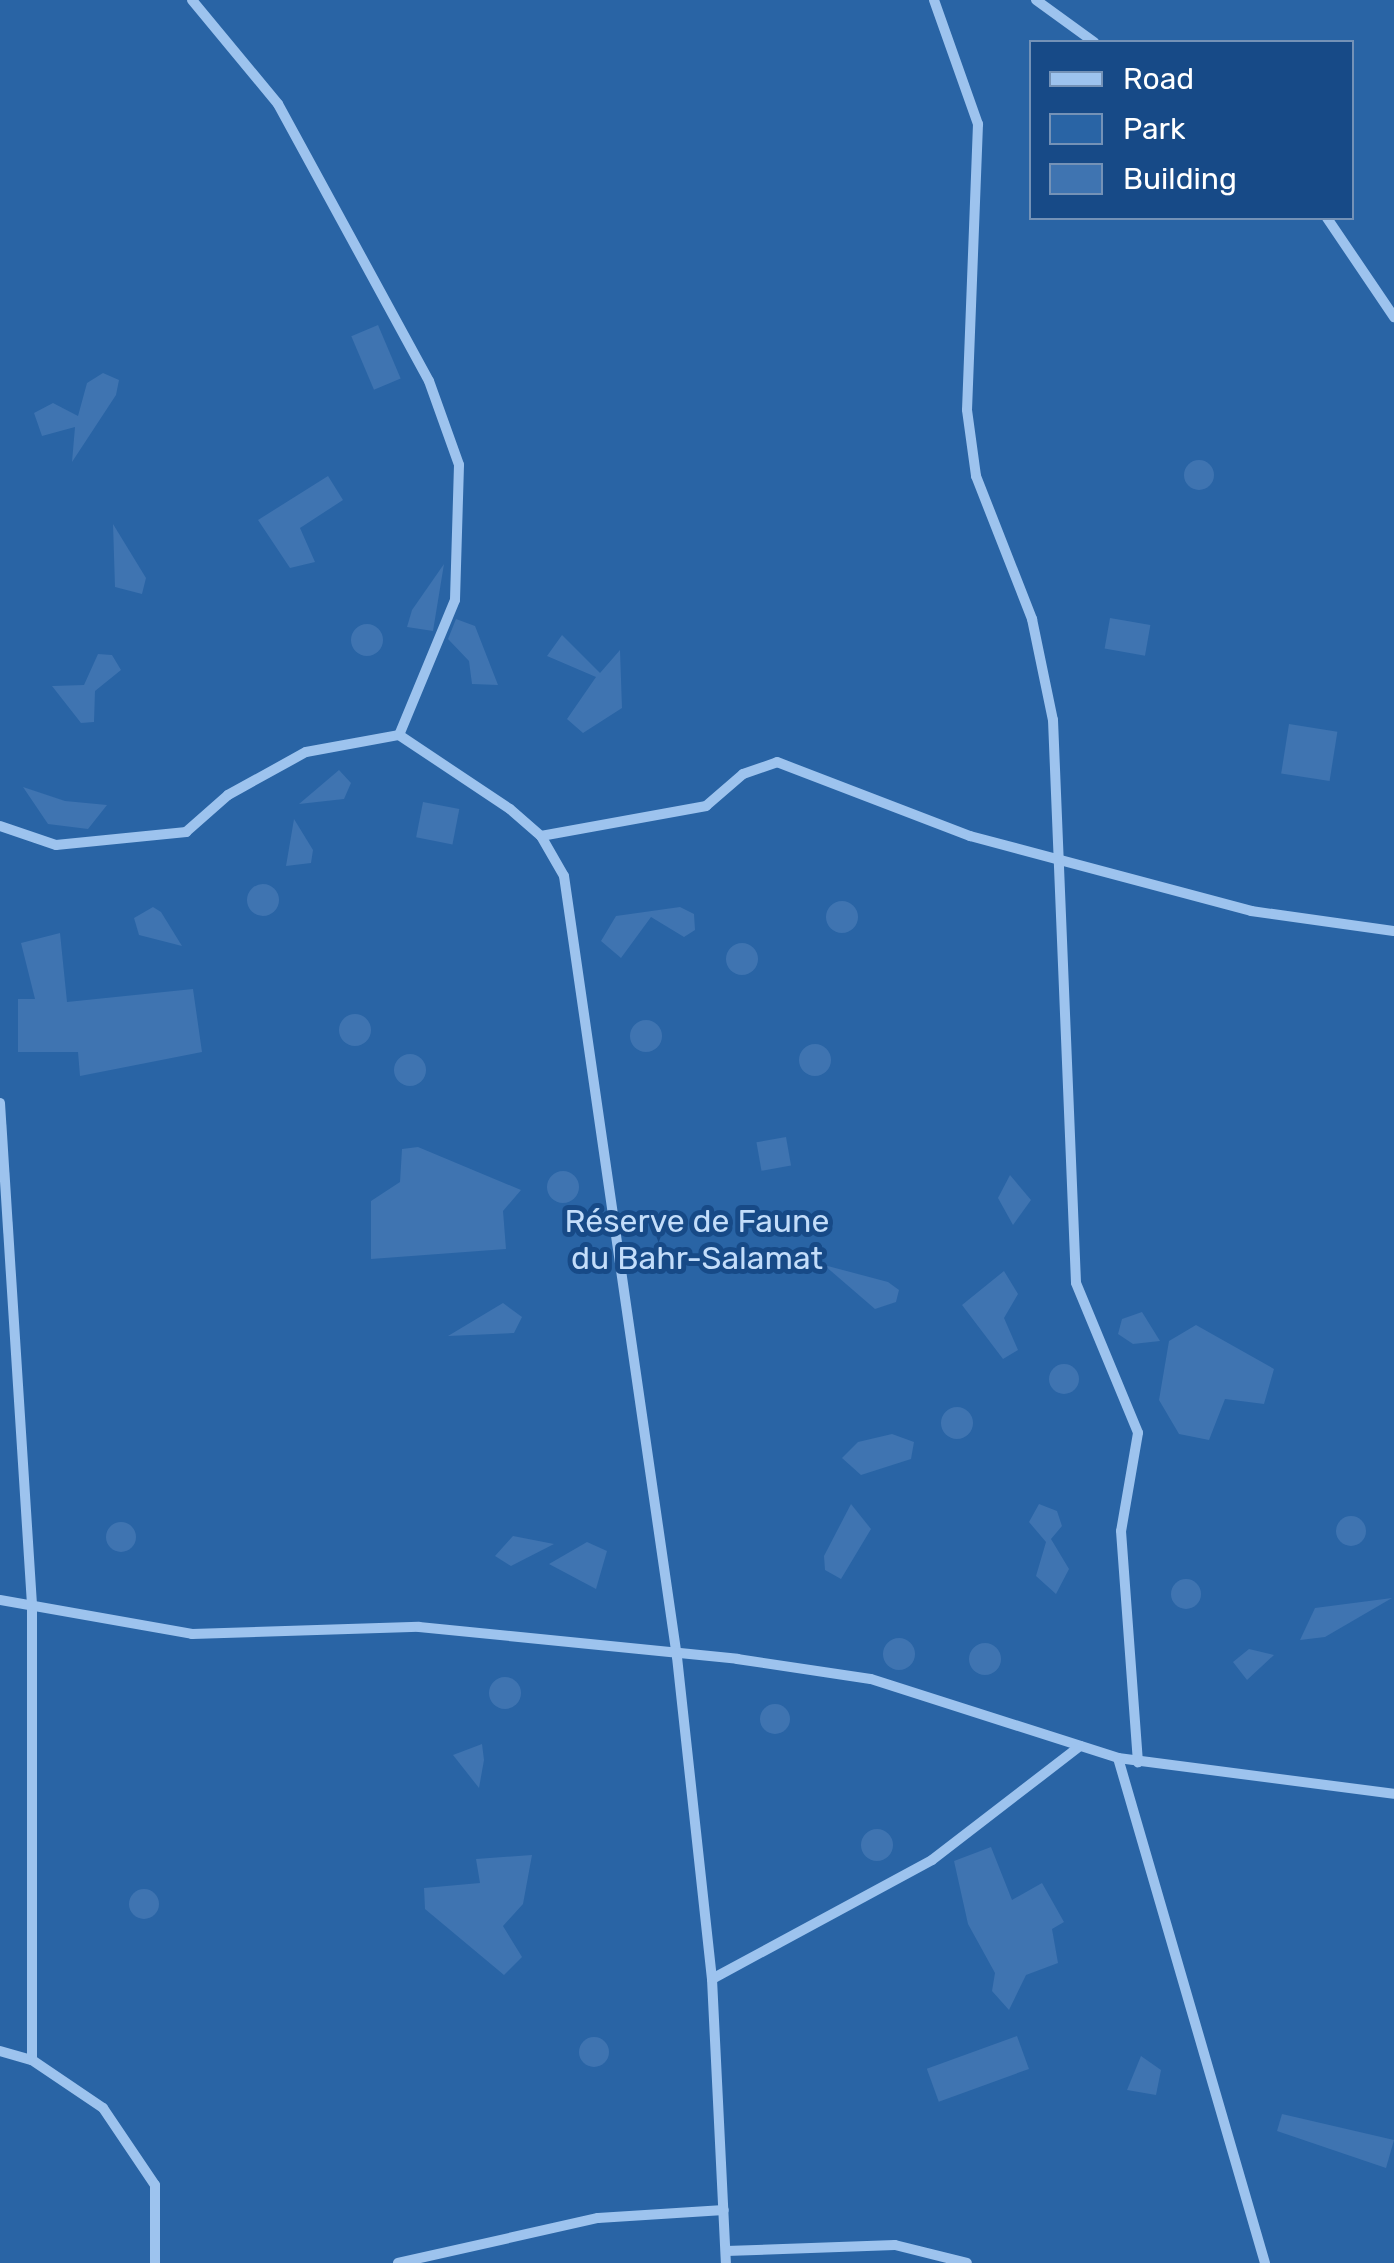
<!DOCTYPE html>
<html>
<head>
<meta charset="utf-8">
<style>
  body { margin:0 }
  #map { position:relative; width:1394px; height:2263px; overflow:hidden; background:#174a87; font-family:Rubik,sans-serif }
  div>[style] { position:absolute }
  .green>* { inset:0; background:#2964a5 }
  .building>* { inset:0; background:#3f74b1; transform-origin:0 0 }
  .round { border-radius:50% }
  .minor>* { height:10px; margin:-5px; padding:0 5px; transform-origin:5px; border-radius:5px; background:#9dc3ee }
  span { translate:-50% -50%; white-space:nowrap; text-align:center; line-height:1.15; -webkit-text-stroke:10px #174a87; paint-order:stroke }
  .park-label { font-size:32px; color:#c3ddfa }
  .legend { position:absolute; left:1029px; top:40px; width:325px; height:180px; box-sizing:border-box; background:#174a87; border:2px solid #7492b7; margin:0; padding:12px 18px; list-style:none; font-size:30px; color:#fff }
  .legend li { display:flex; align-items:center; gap:20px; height:50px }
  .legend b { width:50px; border:2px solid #7492b7 }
</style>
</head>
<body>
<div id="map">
  <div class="green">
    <div style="clip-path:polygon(evenodd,0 0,1394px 0,1394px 2263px,0 2263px,0 0,1032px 42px,1352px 42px,1352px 218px,1032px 218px,1032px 42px)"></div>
  </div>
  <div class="building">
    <div style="left:378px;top:325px;width:58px;height:29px;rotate:67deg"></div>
    <div style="clip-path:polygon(103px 373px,119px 380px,116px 395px,72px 462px,75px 427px,42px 436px,34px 413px,53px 403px,78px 416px,87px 383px)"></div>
    <div class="round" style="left:1184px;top:460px;width:30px;height:30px"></div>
    <div style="clip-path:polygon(328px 476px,343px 500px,300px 528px,315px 562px,290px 568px,258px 520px)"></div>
    <div style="clip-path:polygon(113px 524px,146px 578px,142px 594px,115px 587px)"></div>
    <div style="clip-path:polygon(444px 564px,433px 631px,407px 627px,412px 610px)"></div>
    <div style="left:1110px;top:618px;width:41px;height:31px;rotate:10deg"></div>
    <div style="clip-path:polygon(456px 619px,475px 626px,498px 685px,472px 684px,469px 661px,448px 639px)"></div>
    <div class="round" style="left:351px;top:624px;width:32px;height:32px"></div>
    <div style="clip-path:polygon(562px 635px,600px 673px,620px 650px,622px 708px,583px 733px,567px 719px,596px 677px,547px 656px)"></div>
    <div style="clip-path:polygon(98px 654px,112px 655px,121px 670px,95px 691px,94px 722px,81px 723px,52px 686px,84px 685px)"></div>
    <div style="left:1289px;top:724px;width:49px;height:50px;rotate:9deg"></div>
    <div style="clip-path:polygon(339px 770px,351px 783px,344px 799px,299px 804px)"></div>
    <div style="clip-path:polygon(23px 787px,65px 801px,107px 805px,88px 829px,48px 824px)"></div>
    <div style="left:423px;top:802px;width:37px;height:36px;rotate:11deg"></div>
    <div style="clip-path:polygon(294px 819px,313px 850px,311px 863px,286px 866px)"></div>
    <div class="round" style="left:247px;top:884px;width:32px;height:32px"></div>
    <div class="round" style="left:826px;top:901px;width:32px;height:32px"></div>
    <div style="clip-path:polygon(153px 907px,161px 912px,182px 946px,139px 935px,134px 918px)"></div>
    <div style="clip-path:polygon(680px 907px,694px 914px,695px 930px,684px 937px,651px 917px,621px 958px,601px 941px,616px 916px)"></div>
    <div style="clip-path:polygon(60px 933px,67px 1002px,193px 989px,202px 1052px,80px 1076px,78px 1052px,18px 1052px,18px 999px,35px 999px,21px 943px)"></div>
    <div class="round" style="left:726px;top:943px;width:32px;height:32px"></div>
    <div class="round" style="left:339px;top:1014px;width:32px;height:32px"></div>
    <div class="round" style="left:630px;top:1020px;width:32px;height:32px"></div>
    <div class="round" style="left:799px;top:1044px;width:32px;height:32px"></div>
    <div class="round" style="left:394px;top:1054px;width:32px;height:32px"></div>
    <div style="left:786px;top:1137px;width:29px;height:30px;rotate:80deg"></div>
    <div style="clip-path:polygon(418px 1147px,521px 1190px,503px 1211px,506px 1249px,371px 1259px,371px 1201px,400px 1182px,402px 1149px)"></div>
    <div class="round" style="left:547px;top:1171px;width:32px;height:32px"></div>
    <div style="clip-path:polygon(1010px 1175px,1031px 1200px,1013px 1225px,998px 1198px)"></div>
    <div style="clip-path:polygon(824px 1265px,888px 1282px,899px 1290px,896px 1302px,875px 1309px)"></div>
    <div style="clip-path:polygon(1004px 1271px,1018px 1294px,1004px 1318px,1018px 1350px,1003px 1359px,962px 1305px)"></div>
    <div style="clip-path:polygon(503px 1303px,522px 1317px,514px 1333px,448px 1336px)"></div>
    <div style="clip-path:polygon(1142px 1312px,1160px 1341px,1133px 1344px,1118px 1334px,1122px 1319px)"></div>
    <div style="clip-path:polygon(1196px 1325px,1274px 1369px,1264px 1404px,1225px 1399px,1209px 1440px,1179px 1434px,1159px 1400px,1169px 1341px)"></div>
    <div class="round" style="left:1049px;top:1364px;width:30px;height:30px"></div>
    <div class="round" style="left:941px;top:1407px;width:32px;height:32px"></div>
    <div style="clip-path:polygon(892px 1434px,914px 1442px,911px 1459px,861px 1475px,842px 1458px,858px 1442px)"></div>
    <div style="clip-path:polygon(851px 1504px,871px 1529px,841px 1579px,825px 1570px,824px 1556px)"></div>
    <div style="clip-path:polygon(1039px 1504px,1057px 1511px,1062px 1526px,1051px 1539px,1069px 1569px,1056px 1594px,1036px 1576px,1046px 1542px,1029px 1522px)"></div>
    <div class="round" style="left:1336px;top:1516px;width:30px;height:30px"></div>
    <div class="round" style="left:106px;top:1522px;width:30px;height:30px"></div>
    <div style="clip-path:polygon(513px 1536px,554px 1544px,511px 1566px,495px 1556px)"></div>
    <div style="clip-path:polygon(587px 1542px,607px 1551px,596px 1589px,549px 1564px)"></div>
    <div class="round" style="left:1171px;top:1579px;width:30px;height:30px"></div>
    <div style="clip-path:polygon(1392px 1598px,1325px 1637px,1300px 1640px,1315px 1608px)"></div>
    <div class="round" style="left:883px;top:1638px;width:32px;height:32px"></div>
    <div class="round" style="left:969px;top:1643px;width:32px;height:32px"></div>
    <div style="clip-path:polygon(1249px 1649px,1274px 1655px,1247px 1680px,1233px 1662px)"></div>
    <div class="round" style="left:489px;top:1677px;width:32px;height:32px"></div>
    <div class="round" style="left:760px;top:1704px;width:30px;height:30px"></div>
    <div style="clip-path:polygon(482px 1744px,484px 1760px,479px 1788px,453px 1755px)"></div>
    <div class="round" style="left:861px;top:1829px;width:32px;height:32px"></div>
    <div style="clip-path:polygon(991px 1847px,1012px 1900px,1042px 1883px,1064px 1922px,1052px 1929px,1058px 1963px,1026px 1975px,1009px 2010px,992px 1991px,995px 1973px,968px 1924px,954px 1861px)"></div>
    <div style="clip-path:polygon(532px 1855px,523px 1904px,503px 1926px,522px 1957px,504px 1975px,425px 1909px,424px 1888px,480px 1883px,476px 1859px)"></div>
    <div class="round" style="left:129px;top:1889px;width:30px;height:30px"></div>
    <div style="left:1017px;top:2036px;width:35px;height:96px;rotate:70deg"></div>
    <div class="round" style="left:579px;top:2037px;width:30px;height:30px"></div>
    <div style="clip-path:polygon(1141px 2056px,1161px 2070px,1156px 2095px,1127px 2090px)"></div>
    <div style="clip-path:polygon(1282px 2114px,1394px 2140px,1386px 2168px,1277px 2131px)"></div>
  </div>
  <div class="minor">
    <div style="left:192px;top:0;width:135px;rotate:50.4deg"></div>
    <div style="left:278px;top:104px;width:315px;rotate:61.4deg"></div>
    <div style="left:429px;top:381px;width:89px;rotate:70.3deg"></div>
    <div style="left:459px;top:465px;width:135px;rotate:91.7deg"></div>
    <div style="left:455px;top:600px;width:146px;rotate:112.5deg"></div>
    <div style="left:934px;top:0;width:132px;rotate:70.5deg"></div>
    <div style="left:978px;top:124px;width:286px;rotate:92.2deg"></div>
    <div style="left:967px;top:410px;width:67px;rotate:82.2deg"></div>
    <div style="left:976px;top:476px;width:154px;rotate:68.6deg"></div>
    <div style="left:1032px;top:619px;width:103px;rotate:78.3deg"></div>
    <div style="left:1053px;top:720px;width:563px;rotate:87.66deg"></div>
    <div style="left:1076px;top:1283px;width:162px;rotate:67.5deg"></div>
    <div style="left:1138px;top:1433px;width:99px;rotate:99.8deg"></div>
    <div style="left:1121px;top:1531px;width:232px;rotate:85.8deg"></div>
    <div style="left:1036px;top:0;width:72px;rotate:35.9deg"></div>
    <div style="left:1327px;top:218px;width:120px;rotate:55.9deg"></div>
    <div style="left:0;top:826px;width:59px;rotate:18.7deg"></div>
    <div style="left:56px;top:845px;width:131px;rotate:-5.7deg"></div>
    <div style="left:186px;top:832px;width:56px;rotate:-41.4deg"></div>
    <div style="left:228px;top:795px;width:89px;rotate:-28.9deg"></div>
    <div style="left:306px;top:752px;width:95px;rotate:-10.4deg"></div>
    <div style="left:399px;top:735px;width:133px;rotate:33.7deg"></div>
    <div style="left:510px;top:809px;width:41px;rotate:41.1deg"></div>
    <div style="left:541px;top:836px;width:46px;rotate:60.1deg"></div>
    <div style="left:564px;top:876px;width:789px;rotate:81.77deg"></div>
    <div style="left:677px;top:1657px;width:324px;rotate:83.8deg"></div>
    <div style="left:712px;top:1979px;width:284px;rotate:87.2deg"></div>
    <div style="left:541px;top:836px;width:168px;rotate:-10.3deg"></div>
    <div style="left:706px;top:806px;width:49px;rotate:-40.9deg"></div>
    <div style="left:743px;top:774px;width:36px;rotate:-19deg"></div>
    <div style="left:777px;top:762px;width:207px;rotate:21deg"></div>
    <div style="left:970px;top:836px;width:291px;rotate:14.9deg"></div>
    <div style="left:1251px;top:911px;width:144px;rotate:8deg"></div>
    <div style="left:0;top:1103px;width:503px;rotate:86.35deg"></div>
    <div style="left:32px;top:1605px;width:455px;rotate:90deg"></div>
    <div style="left:0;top:1600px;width:195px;rotate:10deg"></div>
    <div style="left:192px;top:1634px;width:227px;rotate:-1.8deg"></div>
    <div style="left:419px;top:1627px;width:320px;rotate:5.7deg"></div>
    <div style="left:737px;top:1659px;width:135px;rotate:8.5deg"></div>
    <div style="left:871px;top:1679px;width:259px;rotate:17.7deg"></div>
    <div style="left:1118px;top:1758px;width:278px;rotate:7.4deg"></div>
    <div style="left:1118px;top:1758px;width:526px;rotate:73.77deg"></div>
    <div style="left:712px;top:1979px;width:250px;rotate:-28.4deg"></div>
    <div style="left:932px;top:1860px;width:187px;rotate:-37.6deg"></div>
    <div style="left:0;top:2051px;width:33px;rotate:16deg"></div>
    <div style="left:32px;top:2060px;width:86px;rotate:34.1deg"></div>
    <div style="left:103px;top:2108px;width:93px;rotate:56deg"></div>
    <div style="left:155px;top:2185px;width:78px;rotate:90deg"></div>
    <div style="left:726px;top:2251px;width:169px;rotate:-2deg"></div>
    <div style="left:895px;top:2245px;width:74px;rotate:14deg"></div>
    <div style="left:398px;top:2263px;width:205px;rotate:-12.7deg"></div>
    <div style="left:598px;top:2218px;width:126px;rotate:-3.6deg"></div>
  </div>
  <div class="park-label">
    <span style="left:697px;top:1240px">Réserve de Faune<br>du Bahr-Salamat</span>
  </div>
  <ul class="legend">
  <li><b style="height:12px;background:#9dc3ee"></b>Road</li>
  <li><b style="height:28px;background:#2964a5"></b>Park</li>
  <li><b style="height:28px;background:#3f74b1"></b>Building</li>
  </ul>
</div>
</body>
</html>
